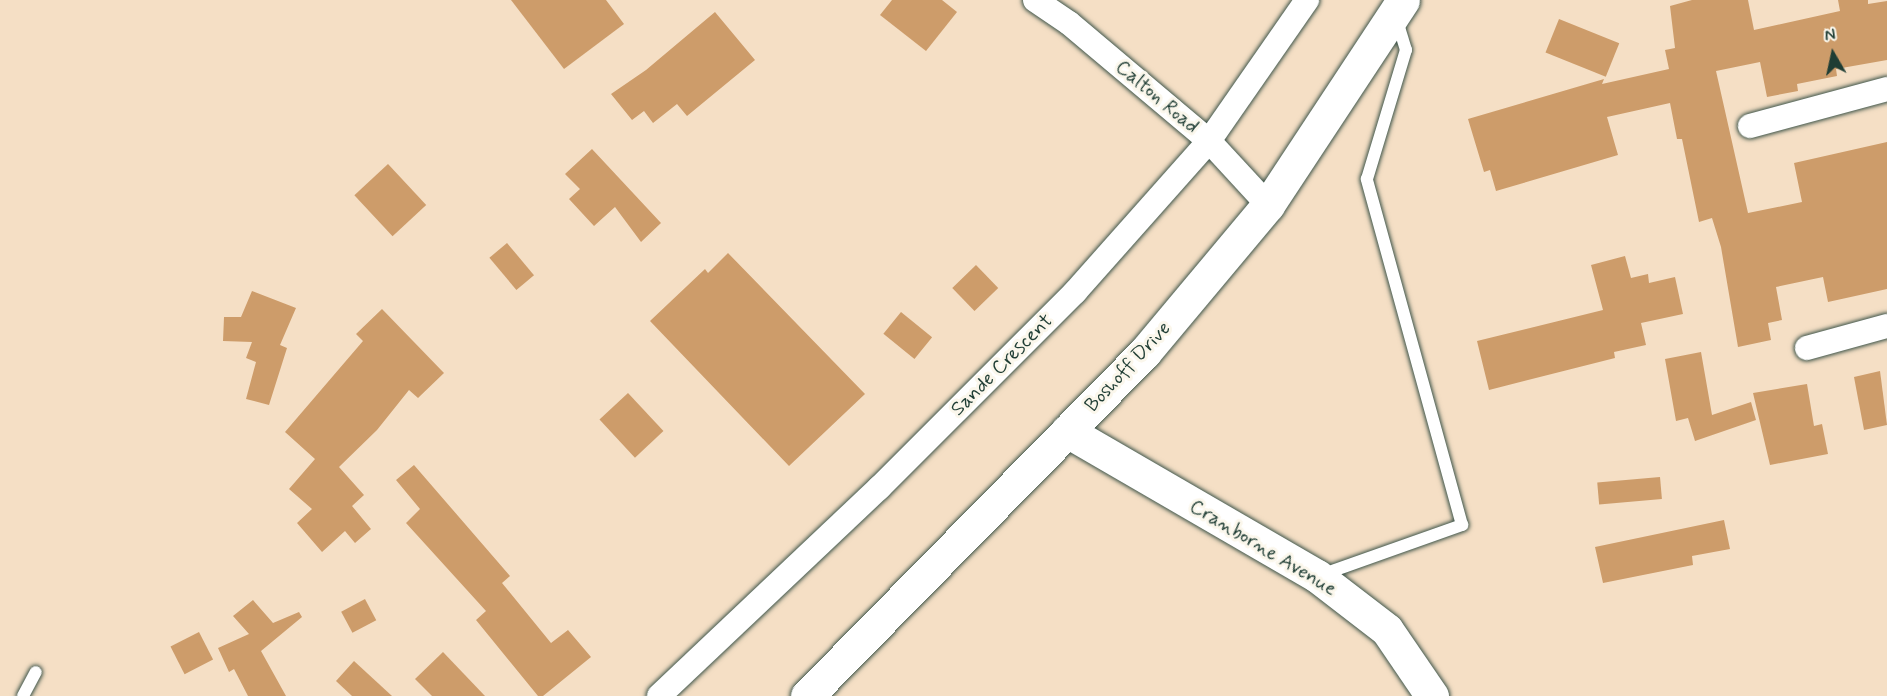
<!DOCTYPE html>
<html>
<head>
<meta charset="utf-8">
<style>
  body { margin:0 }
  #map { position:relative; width:1887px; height:696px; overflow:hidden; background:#f5dfc5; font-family:Mynerve,sans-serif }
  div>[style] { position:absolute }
  .building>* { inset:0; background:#cd9c6a; transform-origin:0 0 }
  .roads { filter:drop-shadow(0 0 2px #3f554a) drop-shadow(0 0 2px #3f554a) }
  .lane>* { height:12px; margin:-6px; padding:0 6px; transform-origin:6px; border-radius:6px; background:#fff }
  .street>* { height:24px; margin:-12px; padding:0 12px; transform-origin:12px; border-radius:12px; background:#fff }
  .secondary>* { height:33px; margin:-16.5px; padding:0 16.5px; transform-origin:16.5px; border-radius:16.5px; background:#fff }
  span { translate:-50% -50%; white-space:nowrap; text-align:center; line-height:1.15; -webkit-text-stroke:6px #fbf7ec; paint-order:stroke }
  .street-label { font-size:20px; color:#1f3d34 }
  .north { position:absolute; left:1803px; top:24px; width:60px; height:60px; -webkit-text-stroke:4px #fbf7ec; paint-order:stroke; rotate:351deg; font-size:16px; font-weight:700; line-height:24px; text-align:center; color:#1f3d34 }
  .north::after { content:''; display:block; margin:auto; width:21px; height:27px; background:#1f3d34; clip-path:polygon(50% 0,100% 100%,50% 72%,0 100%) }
</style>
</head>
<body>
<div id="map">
  <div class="building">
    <div style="clip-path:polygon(511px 0,606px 0,624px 24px,564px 69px)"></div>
    <div style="clip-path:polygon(892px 0,942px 0,957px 12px,926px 51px,880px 15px)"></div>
    <div style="clip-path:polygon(1692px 0,1748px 0,1754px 30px,1840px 11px,1838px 0,1868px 0,1868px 4px,1887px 1px,1887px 60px,1836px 69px,1837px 76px,1797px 84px,1798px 91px,1767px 97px,1760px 62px,1716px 71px,1748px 213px,1802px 202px,1794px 163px,1887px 142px,1887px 289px,1828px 302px,1823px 277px,1776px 287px,1782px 320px,1768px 323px,1771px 340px,1738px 347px,1721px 247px,1712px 218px,1699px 222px,1682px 139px,1677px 139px,1670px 103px,1607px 117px,1618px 155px,1496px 191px,1490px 170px,1484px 172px,1468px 119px,1604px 79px,1602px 84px,1669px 69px,1665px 50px,1675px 48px,1670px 6px)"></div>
    <div style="clip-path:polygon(715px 12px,755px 60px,687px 116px,677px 104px,653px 123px,644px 111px,632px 120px,611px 94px,646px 70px)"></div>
    <div style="left:1559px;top:19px;width:65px;height:36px;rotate:22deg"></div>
    <div style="clip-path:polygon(592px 149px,661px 223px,641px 242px,615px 207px,594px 226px,569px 199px,580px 189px,565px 174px)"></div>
    <div style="left:388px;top:164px;width:56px;height:46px;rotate:47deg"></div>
    <div style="left:507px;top:243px;width:42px;height:23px;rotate:50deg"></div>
    <div style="clip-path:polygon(728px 253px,865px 394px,789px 466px,650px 321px,705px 269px,708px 273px)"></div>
    <div style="clip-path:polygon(1625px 256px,1631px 278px,1648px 274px,1649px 283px,1675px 277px,1683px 314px,1641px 323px,1646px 345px,1614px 352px,1615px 358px,1489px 390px,1477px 341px,1603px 310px,1591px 265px)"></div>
    <div style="left:976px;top:265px;width:32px;height:33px;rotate:46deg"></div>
    <div style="clip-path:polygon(252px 291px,296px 308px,280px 345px,287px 348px,269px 405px,246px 399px,256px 362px,246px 358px,252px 342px,223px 341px,224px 317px,241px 317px)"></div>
    <div style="clip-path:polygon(382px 309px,444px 373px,418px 398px,409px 390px,377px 430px,339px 467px,364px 495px,352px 506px,371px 529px,355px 543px,345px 531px,322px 552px,297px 523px,312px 509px,289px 489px,315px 459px,285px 432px,363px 341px,356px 334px)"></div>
    <div style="left:901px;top:312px;width:40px;height:28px;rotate:39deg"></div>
    <div style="clip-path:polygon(1701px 352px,1712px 415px,1751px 402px,1756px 420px,1695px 441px,1688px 418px,1676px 421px,1665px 359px)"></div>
    <div style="clip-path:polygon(1880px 371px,1887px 425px,1864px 430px,1854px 377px)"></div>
    <div style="clip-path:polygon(1807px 384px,1814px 426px,1822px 424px,1828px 454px,1770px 465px,1753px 393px)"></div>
    <div style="left:628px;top:393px;width:52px;height:39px;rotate:47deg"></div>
    <div style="clip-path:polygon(414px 465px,510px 576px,502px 583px,551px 643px,568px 630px,591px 657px,543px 696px,538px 696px,476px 620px,486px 611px,406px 523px,420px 509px,396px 480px)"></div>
    <div style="left:1660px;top:477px;width:22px;height:63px;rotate:85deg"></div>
    <div style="clip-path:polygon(1724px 520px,1730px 549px,1692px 556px,1693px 565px,1603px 583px,1595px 547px)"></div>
    <div style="left:365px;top:599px;width:24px;height:27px;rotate:62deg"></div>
    <div style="clip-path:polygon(253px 600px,273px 623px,299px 612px,302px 617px,261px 651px,286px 696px,248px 696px,234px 669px,229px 672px,218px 648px,249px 634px,233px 616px)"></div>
    <div style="left:199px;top:632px;width:31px;height:32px;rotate:63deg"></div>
    <div style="clip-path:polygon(443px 652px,485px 696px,432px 696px,415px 679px)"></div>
    <div style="clip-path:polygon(354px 661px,392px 696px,352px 696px,336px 681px)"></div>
  </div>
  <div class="roads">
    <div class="lane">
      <div style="left:1321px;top:575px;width:150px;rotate:-19.5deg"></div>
      <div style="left:1462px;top:525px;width:359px;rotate:-105.4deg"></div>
      <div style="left:1367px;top:179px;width:135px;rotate:-73.2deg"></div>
      <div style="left:1406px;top:50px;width:34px;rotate:-107deg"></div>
      <div style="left:23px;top:696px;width:27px;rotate:-62deg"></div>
    </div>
    <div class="street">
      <div style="left:1035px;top:0;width:41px;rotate:34.1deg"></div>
      <div style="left:1069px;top:23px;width:183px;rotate:40.1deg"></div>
      <div style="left:1209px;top:141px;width:87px;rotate:47.3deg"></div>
      <div style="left:1750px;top:126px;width:142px;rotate:-15.1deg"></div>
      <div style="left:1807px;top:348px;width:83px;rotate:-15.4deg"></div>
      <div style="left:659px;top:696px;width:303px;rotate:-43.4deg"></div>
      <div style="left:879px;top:488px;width:277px;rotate:-45deg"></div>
      <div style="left:1075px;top:292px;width:202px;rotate:-48.4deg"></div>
      <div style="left:1209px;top:141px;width:172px;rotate:-55.2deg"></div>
    </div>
    <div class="secondary">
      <div style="left:1067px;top:431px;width:289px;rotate:30.1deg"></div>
      <div style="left:1317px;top:576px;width:88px;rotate:37.6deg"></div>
      <div style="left:1387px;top:630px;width:80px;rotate:55.7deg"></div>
      <div style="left:807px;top:696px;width:482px;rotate:-45.5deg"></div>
      <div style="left:1145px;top:352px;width:192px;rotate:-50.1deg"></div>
      <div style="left:1268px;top:205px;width:245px;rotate:-56.6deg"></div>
    </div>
  </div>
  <div class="street-label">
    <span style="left:1157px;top:97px;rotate:40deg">Calton Road</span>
    <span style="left:1002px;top:365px;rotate:-45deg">Sande Crescent</span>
    <span style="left:1128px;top:367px;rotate:-47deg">Boshoff Drive</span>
    <span style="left:1263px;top:548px;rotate:31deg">Cranborne Avenue</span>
  </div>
  <div class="north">N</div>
</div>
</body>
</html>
